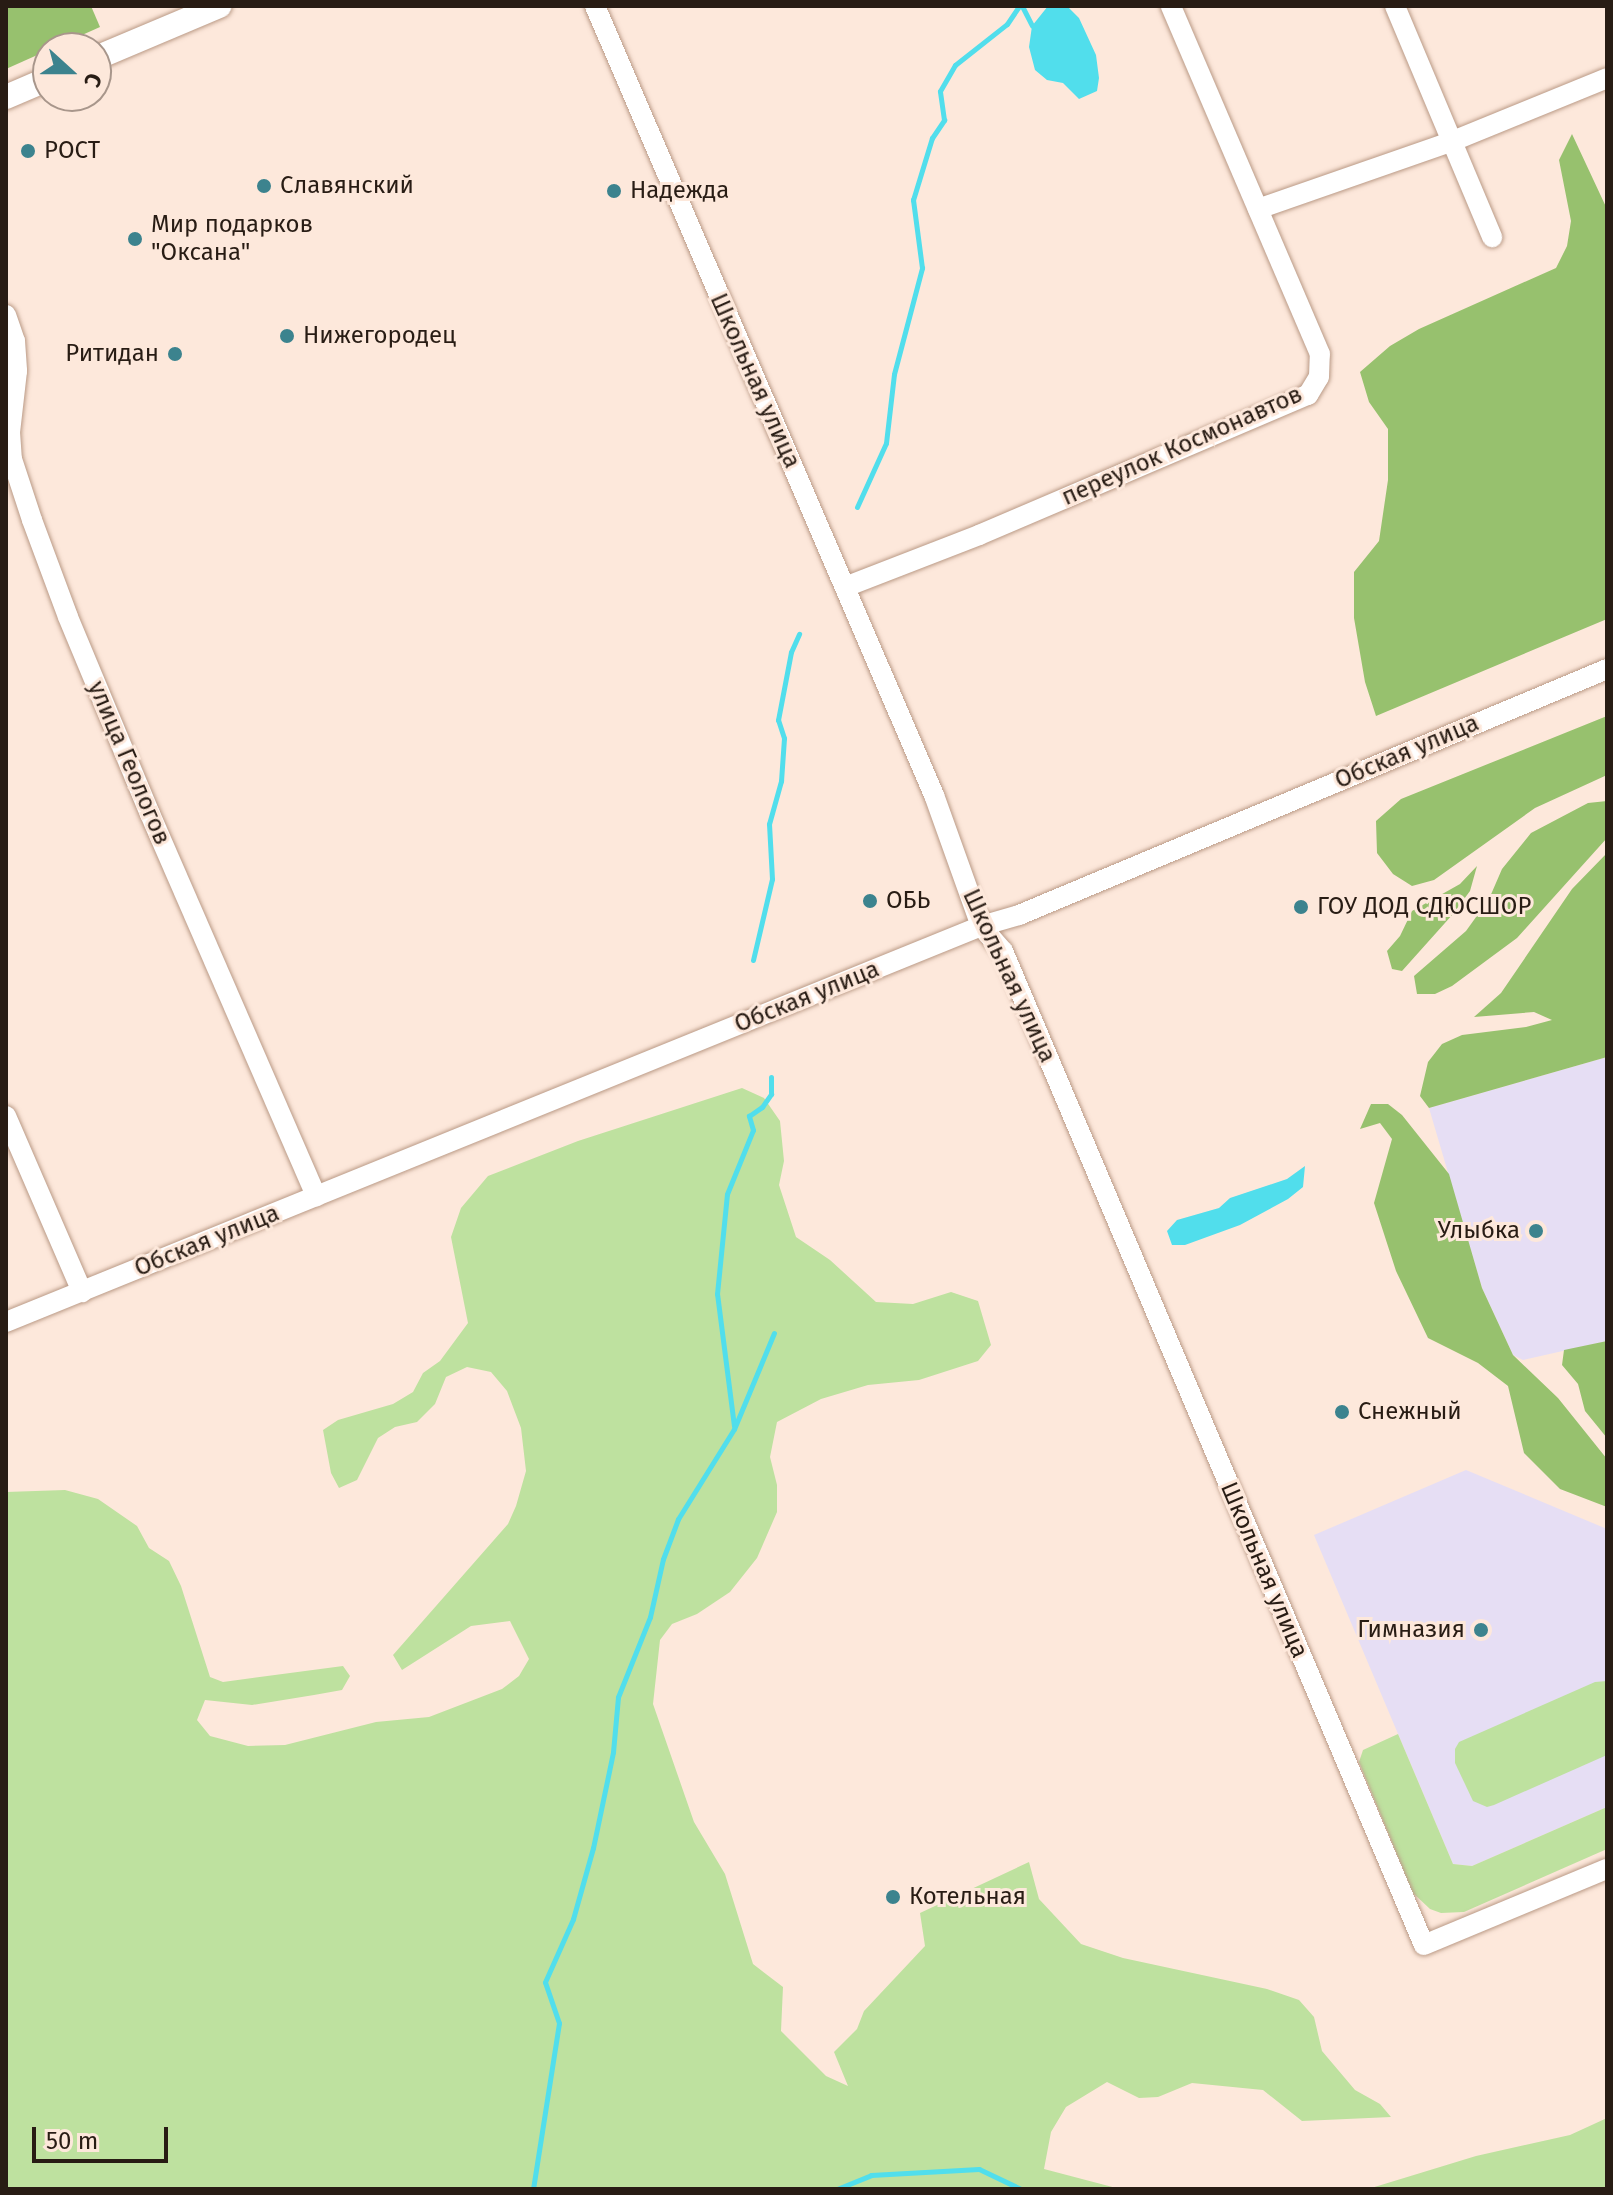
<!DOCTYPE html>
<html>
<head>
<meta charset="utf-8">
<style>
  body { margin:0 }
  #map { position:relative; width:1613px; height:2195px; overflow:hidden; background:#fde8db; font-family:"Fira Sans",sans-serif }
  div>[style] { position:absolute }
  .education>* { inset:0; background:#e6def4 }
  .green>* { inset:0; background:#bee19f }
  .forest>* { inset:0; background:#97c16e }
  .water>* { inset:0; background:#51deec }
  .stream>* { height:5px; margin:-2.5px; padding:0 2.5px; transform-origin:2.5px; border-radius:2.5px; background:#51deec }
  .roads { filter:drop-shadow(0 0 2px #ba9a86) drop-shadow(0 0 2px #ba9a86) }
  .minor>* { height:20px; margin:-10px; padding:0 10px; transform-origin:10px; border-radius:10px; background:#fff }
  .major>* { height:24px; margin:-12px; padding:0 12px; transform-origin:12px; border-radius:12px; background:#fff }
  .dots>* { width:22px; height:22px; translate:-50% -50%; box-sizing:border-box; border:4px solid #fde8db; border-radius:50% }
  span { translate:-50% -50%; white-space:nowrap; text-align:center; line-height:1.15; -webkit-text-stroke:6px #fde8db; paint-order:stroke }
  .poi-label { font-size:24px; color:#281c14 }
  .left { translate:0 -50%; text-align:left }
  .right { translate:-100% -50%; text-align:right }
  .street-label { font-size:24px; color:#281c14 }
  .frame { position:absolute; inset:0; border:8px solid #281c14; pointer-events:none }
  .north { position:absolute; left:32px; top:32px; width:80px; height:80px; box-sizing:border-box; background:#fde8db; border:2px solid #a8968b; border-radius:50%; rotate:111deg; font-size:22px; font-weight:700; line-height:32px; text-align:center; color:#281c14 }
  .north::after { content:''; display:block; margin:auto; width:28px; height:36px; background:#3c838e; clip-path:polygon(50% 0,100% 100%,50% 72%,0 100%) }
  .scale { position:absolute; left:32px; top:2127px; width:136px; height:36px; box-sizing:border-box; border:4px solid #281c14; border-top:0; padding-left:10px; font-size:24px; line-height:28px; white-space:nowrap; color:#281c14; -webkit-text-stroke:6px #fde8db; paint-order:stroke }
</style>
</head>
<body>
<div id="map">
  <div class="education">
    <div style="clip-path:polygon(1607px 1057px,1607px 1341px,1523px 1360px,1513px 1355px,1482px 1288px,1429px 1108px)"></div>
    <div style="clip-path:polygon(1466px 1470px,1607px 1529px,1607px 1807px,1472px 1866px,1453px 1864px,1314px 1535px)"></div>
  </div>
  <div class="green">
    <div style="clip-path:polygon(742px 1088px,764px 1098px,780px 1121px,784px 1161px,779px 1185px,796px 1237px,830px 1260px,876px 1302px,913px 1304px,951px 1292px,978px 1301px,991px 1345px,978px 1361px,919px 1380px,868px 1385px,821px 1399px,777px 1422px,770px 1457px,777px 1485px,777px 1512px,757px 1558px,730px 1592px,697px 1614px,672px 1624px,660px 1640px,653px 1704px,694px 1822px,725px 1874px,753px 1964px,783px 1987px,781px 2031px,826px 2076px,848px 2086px,834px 2052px,857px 2029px,864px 2011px,925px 1946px,920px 1913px,1029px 1862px,1039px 1899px,1081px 1944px,1123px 1958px,1267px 1989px,1299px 2000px,1314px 2017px,1322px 2051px,1355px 2090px,1380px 2104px,1391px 2117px,1302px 2121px,1263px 2090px,1192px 2083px,1158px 2097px,1139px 2098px,1107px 2082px,1066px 2107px,1051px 2132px,1044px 2169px,1120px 2189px,6px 2189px,6px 1492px,65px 1490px,98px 1499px,137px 1526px,149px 1548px,169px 1561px,181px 1586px,210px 1677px,223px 1682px,343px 1666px,350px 1676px,342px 1690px,314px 1695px,252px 1705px,205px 1700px,197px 1720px,210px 1736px,248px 1746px,285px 1745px,376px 1722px,429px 1717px,502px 1689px,519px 1676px,529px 1659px,510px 1621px,471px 1626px,402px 1670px,393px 1655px,508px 1524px,516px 1506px,526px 1471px,521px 1428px,507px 1391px,491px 1372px,467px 1367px,446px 1377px,435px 1404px,417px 1422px,395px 1427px,378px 1438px,357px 1480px,339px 1488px,331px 1473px,323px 1430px,338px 1420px,393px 1404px,413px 1392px,423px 1373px,440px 1361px,468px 1323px,451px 1237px,461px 1208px,488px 1176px,578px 1141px)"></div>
    <div style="clip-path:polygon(1607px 1681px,1607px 1755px,1494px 1805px,1487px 1807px,1473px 1801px,1455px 1763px,1455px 1749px,1459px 1742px,1595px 1682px)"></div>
    <div style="clip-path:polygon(1398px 1734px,1453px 1864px,1472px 1866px,1607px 1807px,1607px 1849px,1464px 1912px,1441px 1913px,1430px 1909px,1413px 1893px,1359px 1762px,1363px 1750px)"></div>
    <div style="clip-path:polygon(1607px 2118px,1607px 2189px,1368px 2189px,1476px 2156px,1570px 2135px)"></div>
  </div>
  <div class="forest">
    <div style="clip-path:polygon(6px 6px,91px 6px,100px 27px,6px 69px)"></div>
    <div style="clip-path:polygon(1572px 134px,1607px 209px,1607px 619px,1376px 716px,1365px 682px,1354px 618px,1354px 572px,1379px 541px,1388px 480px,1388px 429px,1369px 402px,1360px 372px,1390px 346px,1419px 329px,1556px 268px,1567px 246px,1571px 221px,1559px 160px)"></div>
    <div style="clip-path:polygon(1607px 716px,1607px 775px,1535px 808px,1434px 880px,1412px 886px,1393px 874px,1377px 853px,1376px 821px,1401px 799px)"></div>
    <div style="clip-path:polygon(1607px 801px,1607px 838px,1517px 938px,1452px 986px,1435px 994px,1417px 994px,1414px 976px,1466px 931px,1489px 899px,1502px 869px,1531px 833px,1588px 803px)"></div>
    <div style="clip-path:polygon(1607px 853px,1607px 1057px,1429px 1108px,1420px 1096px,1428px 1062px,1442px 1044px,1462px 1035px,1526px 1027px,1552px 1020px,1534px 1012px,1474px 1017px,1501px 993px,1572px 889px)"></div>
    <div style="clip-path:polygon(1477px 866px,1470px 891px,1453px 914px,1402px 971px,1392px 969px,1387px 951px,1400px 936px,1412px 911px,1460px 884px)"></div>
    <div style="clip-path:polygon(1371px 1104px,1388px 1104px,1402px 1115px,1449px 1174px,1482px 1288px,1513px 1355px,1558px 1398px,1607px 1459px,1607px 1507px,1560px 1489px,1524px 1453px,1508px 1386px,1478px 1363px,1428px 1338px,1396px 1271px,1374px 1203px,1392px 1139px,1380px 1123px,1360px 1129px)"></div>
    <div style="clip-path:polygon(1607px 1341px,1607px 1438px,1585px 1411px,1578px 1384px,1562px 1365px,1564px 1350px)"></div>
  </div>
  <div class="water">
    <div style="clip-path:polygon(1048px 6px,1067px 6px,1079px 18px,1096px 55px,1099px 78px,1097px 91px,1079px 99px,1063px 83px,1047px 80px,1035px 70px,1029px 47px,1032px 26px)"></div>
    <div style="clip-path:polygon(1305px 1166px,1303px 1187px,1288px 1199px,1240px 1225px,1185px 1245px,1172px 1245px,1167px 1231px,1177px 1220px,1219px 1208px,1230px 1198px,1287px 1179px)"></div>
  </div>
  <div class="stream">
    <div style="left:1022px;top:6px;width:22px;rotate:63deg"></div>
    <div style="left:857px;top:507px;width:70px;rotate:-65.6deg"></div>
    <div style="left:886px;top:443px;width:69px;rotate:-83.4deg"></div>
    <div style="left:894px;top:374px;width:110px;rotate:-75.2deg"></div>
    <div style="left:922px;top:268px;width:69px;rotate:-97.5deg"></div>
    <div style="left:913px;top:200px;width:65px;rotate:-73deg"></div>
    <div style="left:932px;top:138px;width:22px;rotate:-56deg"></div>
    <div style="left:944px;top:120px;width:29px;rotate:-98deg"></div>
    <div style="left:940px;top:91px;width:30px;rotate:-60deg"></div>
    <div style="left:955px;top:65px;width:66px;rotate:-38.3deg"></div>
    <div style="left:1007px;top:24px;width:22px;rotate:-56deg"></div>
    <div style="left:753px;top:960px;width:83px;rotate:-76.8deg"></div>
    <div style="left:772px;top:879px;width:55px;rotate:-93.1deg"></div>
    <div style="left:769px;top:824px;width:45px;rotate:-74.4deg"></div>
    <div style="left:781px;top:781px;width:43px;rotate:-86deg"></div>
    <div style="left:784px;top:738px;width:19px;rotate:-108deg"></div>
    <div style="left:778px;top:720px;width:69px;rotate:-79.2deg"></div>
    <div style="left:791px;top:652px;width:20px;rotate:-66deg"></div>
    <div style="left:734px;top:1426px;width:133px;rotate:-97.3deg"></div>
    <div style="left:717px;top:1294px;width:100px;rotate:-84.3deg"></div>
    <div style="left:727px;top:1194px;width:69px;rotate:-67.9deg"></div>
    <div style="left:753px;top:1130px;width:15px;rotate:-106deg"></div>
    <div style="left:749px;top:1116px;width:16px;rotate:-35deg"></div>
    <div style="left:762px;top:1107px;width:16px;rotate:-55deg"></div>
    <div style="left:771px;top:1094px;width:17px;rotate:-90deg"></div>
    <div style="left:533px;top:2189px;width:168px;rotate:-81.1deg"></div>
    <div style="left:559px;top:2023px;width:43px;rotate:-108.9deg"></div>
    <div style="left:545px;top:1982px;width:69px;rotate:-66deg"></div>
    <div style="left:573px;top:1919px;width:74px;rotate:-74.3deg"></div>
    <div style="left:593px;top:1848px;width:98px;rotate:-78.2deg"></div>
    <div style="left:613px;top:1752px;width:55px;rotate:-84.8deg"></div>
    <div style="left:618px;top:1697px;width:86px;rotate:-68.2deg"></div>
    <div style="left:650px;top:1617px;width:59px;rotate:-77.4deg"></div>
    <div style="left:663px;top:1559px;width:43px;rotate:-69.4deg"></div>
    <div style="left:678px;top:1519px;width:106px;rotate:-58.1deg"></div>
    <div style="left:734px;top:1429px;width:104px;rotate:-67.4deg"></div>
    <div style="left:837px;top:2189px;width:37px;rotate:-22deg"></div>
    <div style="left:871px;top:2175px;width:108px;rotate:-3.2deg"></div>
    <div style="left:979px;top:2169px;width:47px;rotate:25.5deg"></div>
  </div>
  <div class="roads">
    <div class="minor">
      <div style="left:595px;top:6px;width:859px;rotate:66.75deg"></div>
      <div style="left:934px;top:795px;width:139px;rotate:70.3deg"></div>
      <div style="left:981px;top:926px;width:33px;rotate:49deg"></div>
      <div style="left:1003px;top:951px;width:1079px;rotate:67.05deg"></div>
      <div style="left:1424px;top:1945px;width:198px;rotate:-22.6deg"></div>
      <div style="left:1395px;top:6px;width:251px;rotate:67.2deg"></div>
      <div style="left:1258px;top:209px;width:207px;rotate:-19.2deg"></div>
      <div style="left:1453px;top:141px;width:166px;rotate:-22.2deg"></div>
      <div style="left:6px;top:315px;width:28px;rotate:71deg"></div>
      <div style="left:15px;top:341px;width:30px;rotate:86deg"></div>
      <div style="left:17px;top:371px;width:61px;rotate:96.5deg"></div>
      <div style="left:10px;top:432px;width:27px;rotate:86deg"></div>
      <div style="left:12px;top:459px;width:64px;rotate:71.8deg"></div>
      <div style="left:32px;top:520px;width:103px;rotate:69.6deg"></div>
      <div style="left:68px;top:617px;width:213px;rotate:67.4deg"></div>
      <div style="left:150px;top:814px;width:417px;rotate:66.5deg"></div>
      <div style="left:845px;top:587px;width:144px;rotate:-21.2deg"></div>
      <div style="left:979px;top:535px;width:358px;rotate:-23.1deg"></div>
      <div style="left:1308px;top:395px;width:21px;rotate:-59deg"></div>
      <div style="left:1319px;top:377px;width:23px;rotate:-88deg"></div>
      <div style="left:1320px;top:354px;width:379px;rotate:-113.2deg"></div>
      <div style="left:6px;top:1116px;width:192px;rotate:66.6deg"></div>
      <div style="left:6px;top:1322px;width:1052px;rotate:-22.1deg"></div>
      <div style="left:981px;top:926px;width:40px;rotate:-16deg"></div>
      <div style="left:1019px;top:915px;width:637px;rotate:-22.7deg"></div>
    </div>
    <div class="major">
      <div style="left:96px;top:58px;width:134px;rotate:-22.9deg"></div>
      <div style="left:6px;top:97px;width:46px;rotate:-23.2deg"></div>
    </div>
  </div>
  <div class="dots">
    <div style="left:28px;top:151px;background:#3c838e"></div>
    <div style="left:264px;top:186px;background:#3c838e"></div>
    <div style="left:614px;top:191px;background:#3c838e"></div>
    <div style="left:135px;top:239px;background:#3c838e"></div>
    <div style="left:287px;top:336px;background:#3c838e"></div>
    <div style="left:175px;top:354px;background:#3c838e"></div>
    <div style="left:870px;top:901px;background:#3c838e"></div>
    <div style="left:1301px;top:907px;background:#3c838e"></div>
    <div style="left:1536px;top:1231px;background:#3c838e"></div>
    <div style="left:1342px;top:1412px;background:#3c838e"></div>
    <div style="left:1481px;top:1630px;background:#3c838e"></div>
    <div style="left:893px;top:1897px;background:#3c838e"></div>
  </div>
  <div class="poi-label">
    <span class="left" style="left:44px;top:151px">РОСТ</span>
    <span class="left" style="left:280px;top:186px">Славянский</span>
    <span class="left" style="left:630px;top:191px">Надежда</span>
    <span class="left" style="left:151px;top:239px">Мир подарков<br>"Оксана"</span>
    <span class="left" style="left:303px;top:336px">Нижегородец</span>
    <span class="right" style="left:159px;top:354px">Ритидан</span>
    <span class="left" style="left:886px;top:901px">ОБЬ</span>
    <span class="left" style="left:1317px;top:907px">ГОУ ДОД СДЮСШОР</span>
    <span class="right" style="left:1520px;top:1231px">Улыбка</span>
    <span class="left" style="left:1358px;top:1412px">Снежный</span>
    <span class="right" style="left:1465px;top:1630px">Гимназия</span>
    <span class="left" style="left:909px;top:1897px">Котельная</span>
  </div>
  <div class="street-label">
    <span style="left:755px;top:381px;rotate:66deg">Школьная улица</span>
    <span style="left:1182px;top:446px;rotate:-24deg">переулок Космонавтов</span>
    <span style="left:1407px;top:752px;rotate:-23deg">Обская улица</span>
    <span style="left:129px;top:763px;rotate:67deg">улица Геологов</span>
    <span style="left:1009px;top:976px;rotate:65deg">Школьная улица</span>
    <span style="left:807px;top:997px;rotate:-22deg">Обская улица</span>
    <span style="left:207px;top:1241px;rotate:-22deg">Обская улица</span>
    <span style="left:1264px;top:1570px;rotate:67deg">Школьная улица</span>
  </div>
  <div class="frame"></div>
  <div class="north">С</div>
  <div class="scale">50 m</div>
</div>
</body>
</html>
